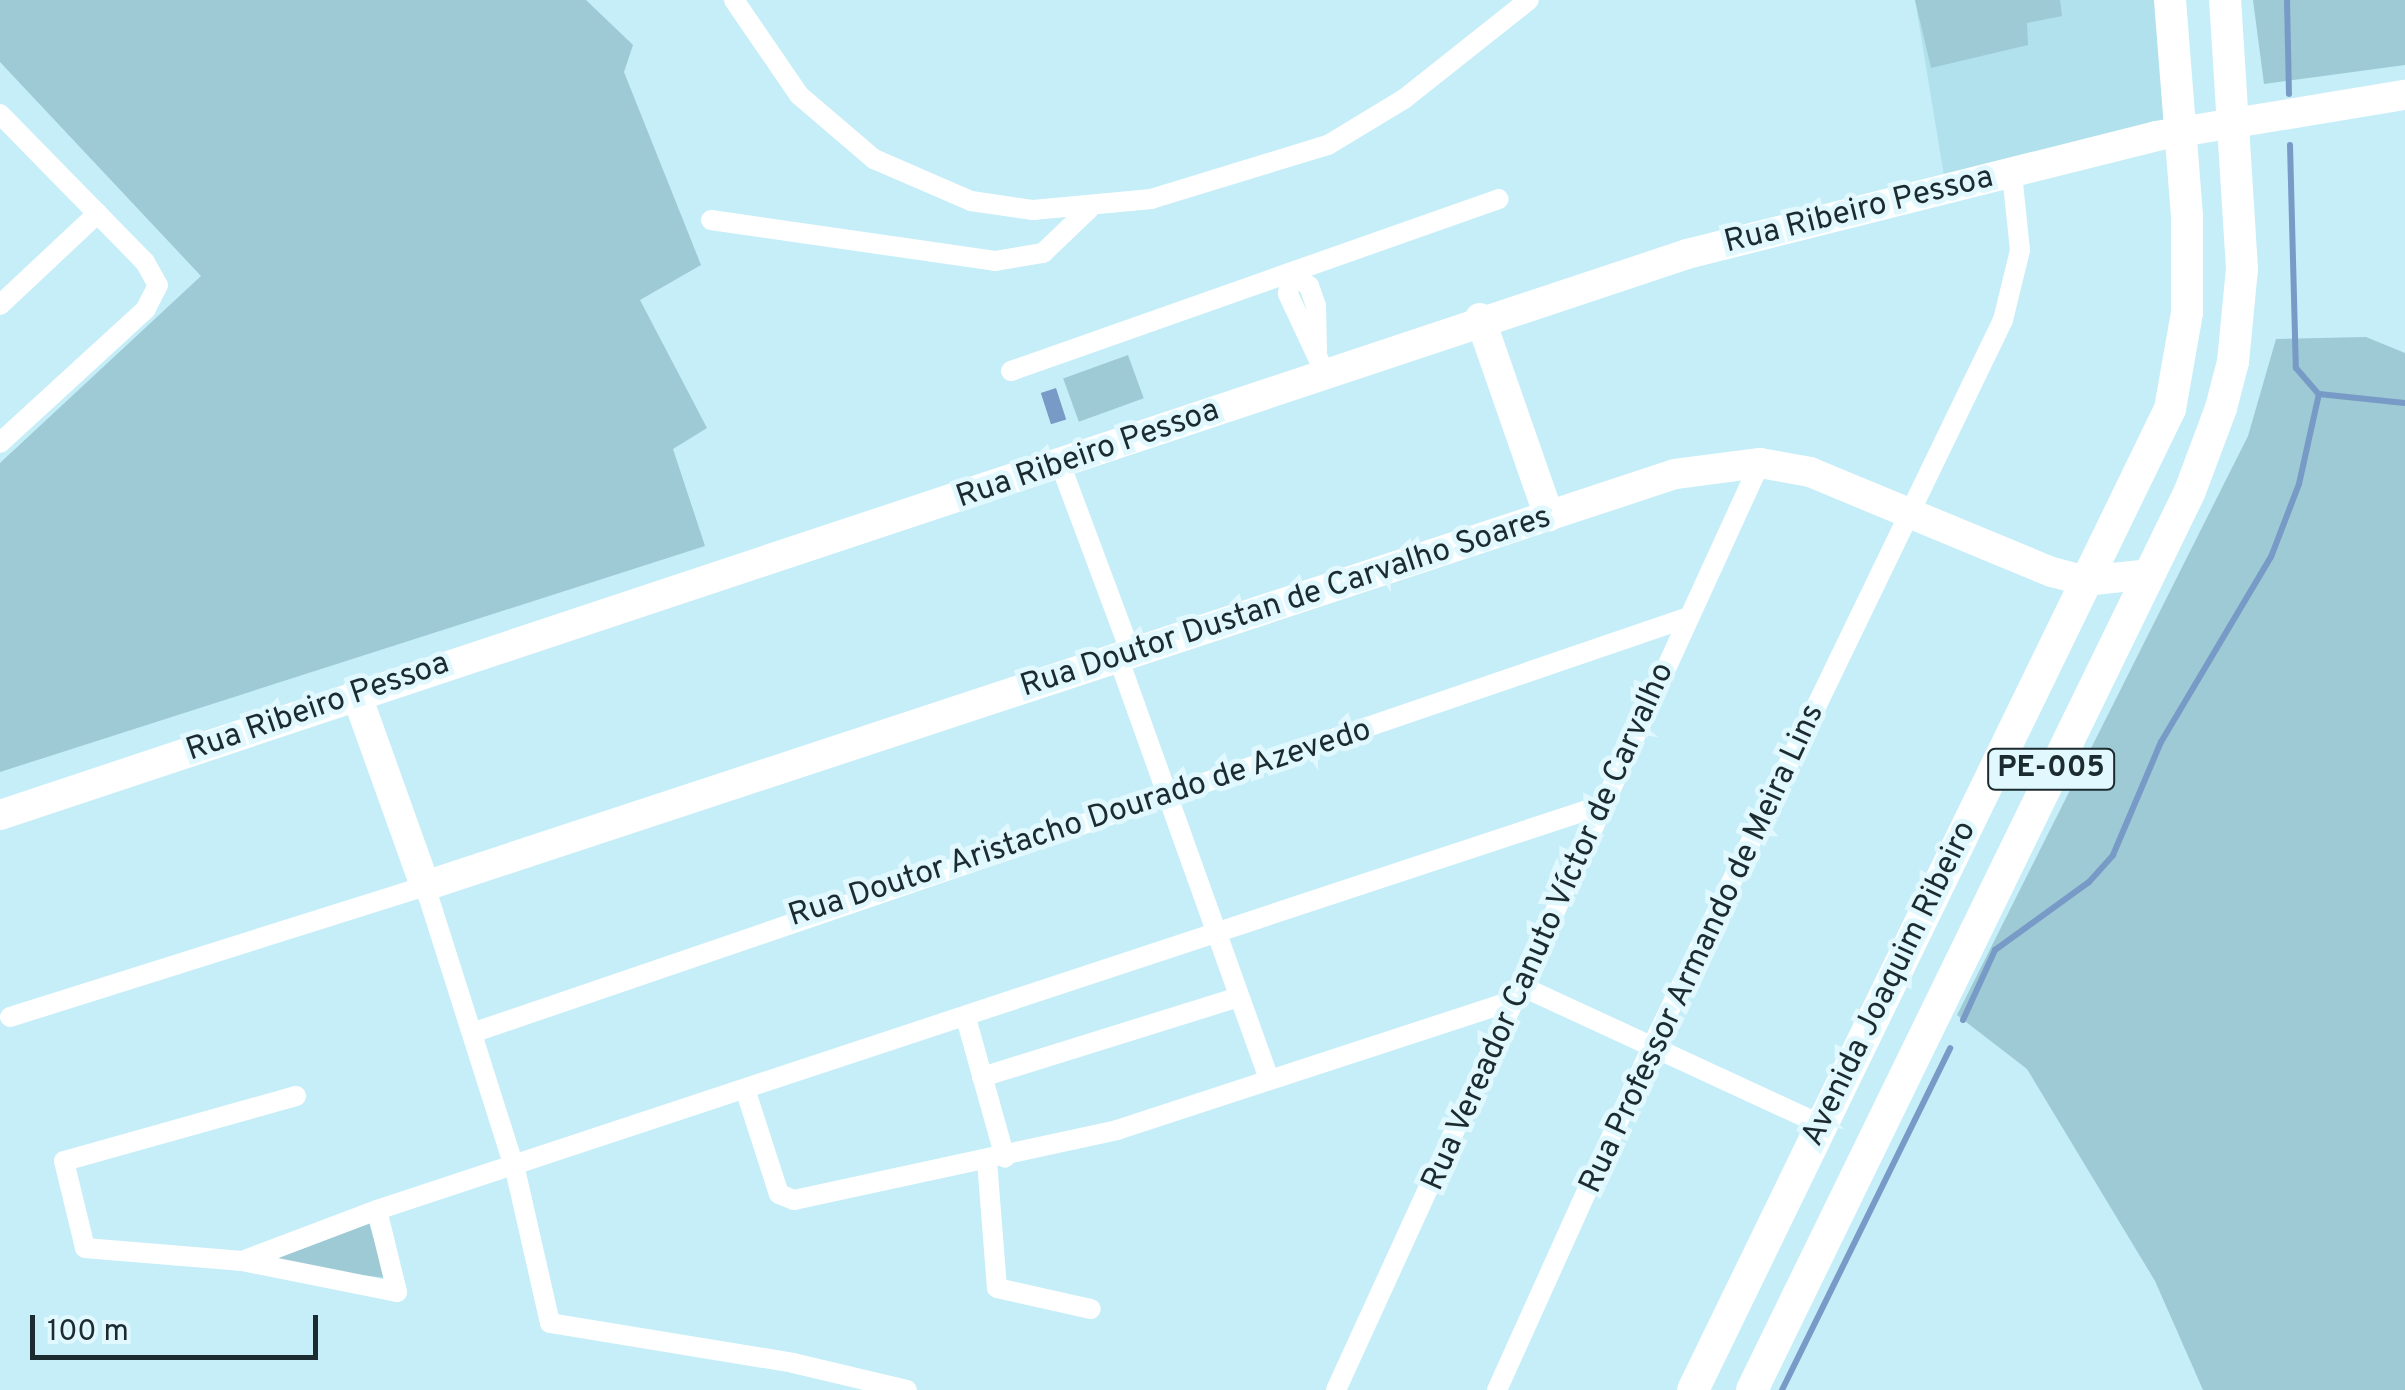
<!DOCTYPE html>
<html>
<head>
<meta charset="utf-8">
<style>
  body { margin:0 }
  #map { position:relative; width:2405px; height:1390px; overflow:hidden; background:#c6eef8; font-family:Overpass,sans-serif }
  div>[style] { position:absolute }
  .built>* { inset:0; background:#b1e1ed }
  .green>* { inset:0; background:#9ecad5; transform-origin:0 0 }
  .water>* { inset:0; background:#779bc6; transform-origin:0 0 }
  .stream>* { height:6px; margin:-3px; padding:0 3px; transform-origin:3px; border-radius:3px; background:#779bc6 }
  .street>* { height:20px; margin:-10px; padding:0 10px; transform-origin:10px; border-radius:10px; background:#fff }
  .secondary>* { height:30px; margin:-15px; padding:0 15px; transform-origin:15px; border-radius:15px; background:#fff }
  .primary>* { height:32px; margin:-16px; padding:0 16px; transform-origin:16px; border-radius:16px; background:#fff }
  span { translate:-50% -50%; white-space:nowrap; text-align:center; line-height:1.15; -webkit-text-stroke:10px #e1f8fe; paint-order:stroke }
  .shield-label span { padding:2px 8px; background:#e1f8fe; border:2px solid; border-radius:8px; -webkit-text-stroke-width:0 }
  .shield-label { font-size:30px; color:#1b2b2f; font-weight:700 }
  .street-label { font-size:32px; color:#1b2b2f }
  .scale { position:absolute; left:30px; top:1315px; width:288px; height:45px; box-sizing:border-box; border:5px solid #1b2b2f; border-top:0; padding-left:12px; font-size:30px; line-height:35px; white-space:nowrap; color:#1b2b2f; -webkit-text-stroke:8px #e1f8fe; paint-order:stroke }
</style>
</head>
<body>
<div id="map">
  <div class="built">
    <div style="clip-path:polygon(1915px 0,2161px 0,2174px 121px,1944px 176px)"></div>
  </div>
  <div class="green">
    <div style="clip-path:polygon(0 0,586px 0,633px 45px,624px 72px,701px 265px,640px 300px,707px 428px,673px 449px,705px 546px,0 772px,0 463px,201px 276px,0 62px)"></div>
    <div style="clip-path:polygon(1915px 0,2060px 0,2062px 16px,2027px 23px,2028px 45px,1931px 68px)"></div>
    <div style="clip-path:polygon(2253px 0,2405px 0,2405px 65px,2264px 84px)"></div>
    <div style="clip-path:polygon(2366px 337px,2405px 353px,2405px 1390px,2203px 1390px,2155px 1281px,2027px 1069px,1957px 1015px,2248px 436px,2276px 339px)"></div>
    <div style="left:1128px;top:355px;width:46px;height:69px;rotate:70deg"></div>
    <div style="clip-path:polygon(369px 1223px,386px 1278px,265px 1263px)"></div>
  </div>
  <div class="water">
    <div style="left:1056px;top:388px;width:33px;height:16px;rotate:72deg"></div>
  </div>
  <div class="stream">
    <div style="left:2287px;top:0;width:94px;rotate:88.8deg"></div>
    <div style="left:2290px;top:145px;width:223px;rotate:88.5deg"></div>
    <div style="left:2296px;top:368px;width:35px;rotate:49deg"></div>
    <div style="left:2319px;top:394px;width:86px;rotate:6deg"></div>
    <div style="left:1963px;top:1020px;width:77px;rotate:-65.4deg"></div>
    <div style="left:1995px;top:950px;width:116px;rotate:-35.9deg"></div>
    <div style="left:2089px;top:882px;width:36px;rotate:-48deg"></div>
    <div style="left:2113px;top:855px;width:123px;rotate:-67deg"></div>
    <div style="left:2161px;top:742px;width:215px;rotate:-59.3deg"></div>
    <div style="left:2271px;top:557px;width:78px;rotate:-69deg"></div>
    <div style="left:2299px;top:484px;width:92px;rotate:-77.5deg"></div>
    <div style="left:1782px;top:1390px;width:381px;rotate:-63.8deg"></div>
  </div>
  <div class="street">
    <div style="left:734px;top:0;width:115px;rotate:55.6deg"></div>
    <div style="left:799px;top:95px;width:99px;rotate:40.5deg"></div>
    <div style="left:874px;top:159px;width:106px;rotate:23.4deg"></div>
    <div style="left:971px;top:201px;width:63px;rotate:8.3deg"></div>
    <div style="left:1033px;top:210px;width:119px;rotate:-5.3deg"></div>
    <div style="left:1151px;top:199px;width:185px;rotate:-17deg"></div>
    <div style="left:1328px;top:145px;width:89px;rotate:-31.2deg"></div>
    <div style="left:1404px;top:99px;width:159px;rotate:-38.4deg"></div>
    <div style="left:0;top:114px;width:207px;rotate:45.6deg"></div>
    <div style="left:145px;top:262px;width:26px;rotate:61deg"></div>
    <div style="left:158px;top:285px;width:27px;rotate:117deg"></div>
    <div style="left:146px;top:309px;width:198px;rotate:137.5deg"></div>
    <div style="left:711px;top:220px;width:287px;rotate:8.2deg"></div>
    <div style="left:995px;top:261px;width:49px;rotate:-9.5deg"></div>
    <div style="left:1043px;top:253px;width:64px;rotate:-43.7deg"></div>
    <div style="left:0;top:305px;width:134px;rotate:-43.2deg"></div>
    <div style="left:1317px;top:351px;width:45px;rotate:-91.3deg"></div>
    <div style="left:1316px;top:306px;width:21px;rotate:-109deg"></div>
    <div style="left:1309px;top:286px;width:21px;rotate:-143deg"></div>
    <div style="left:1292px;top:273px;width:21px;rotate:101deg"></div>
    <div style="left:1288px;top:294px;width:85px;rotate:64.9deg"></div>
    <div style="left:1011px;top:371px;width:517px;rotate:-19.42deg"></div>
    <div style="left:1061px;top:466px;width:203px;rotate:69.5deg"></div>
    <div style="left:1119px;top:660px;width:446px;rotate:70.3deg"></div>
    <div style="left:1521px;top:986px;width:332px;rotate:24.8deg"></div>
    <div style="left:10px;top:1017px;width:435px;rotate:-17.5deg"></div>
    <div style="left:425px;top:886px;width:297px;rotate:72.4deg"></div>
    <div style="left:515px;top:1169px;width:158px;rotate:77.2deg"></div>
    <div style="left:550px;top:1323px;width:246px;rotate:9.3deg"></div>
    <div style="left:793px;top:1363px;width:117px;rotate:13.3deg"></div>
    <div style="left:966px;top:1018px;width:145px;rotate:74.4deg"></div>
    <div style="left:472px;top:1033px;width:1286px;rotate:-18.87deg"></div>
    <div style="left:982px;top:1077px;width:269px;rotate:-17.3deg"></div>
    <div style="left:746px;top:1092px;width:107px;rotate:72.1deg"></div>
    <div style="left:779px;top:1194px;width:16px;rotate:22deg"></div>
    <div style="left:794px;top:1200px;width:330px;rotate:-12.2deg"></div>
    <div style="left:1117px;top:1130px;width:416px;rotate:-18.1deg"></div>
    <div style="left:296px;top:1096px;width:241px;rotate:164.3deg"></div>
    <div style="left:64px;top:1161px;width:89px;rotate:76.4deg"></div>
    <div style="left:85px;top:1248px;width:158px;rotate:4.7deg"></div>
    <div style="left:242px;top:1261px;width:158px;rotate:11.3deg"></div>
    <div style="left:397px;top:1292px;width:84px;rotate:-103.7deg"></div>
    <div style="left:987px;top:1161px;width:127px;rotate:85.5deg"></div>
    <div style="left:997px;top:1288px;width:96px;rotate:12.6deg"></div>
    <div style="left:242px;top:1261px;width:144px;rotate:-20.7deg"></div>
    <div style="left:377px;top:1210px;width:1290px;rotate:-18.29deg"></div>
    <div style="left:1336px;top:1390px;width:1019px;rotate:-65.42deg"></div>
    <div style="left:1497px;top:1390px;width:377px;rotate:-65.7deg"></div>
    <div style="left:1652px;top:1046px;width:806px;rotate:-64.2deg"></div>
    <div style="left:2003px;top:320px;width:72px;rotate:-76.3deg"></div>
    <div style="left:2020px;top:250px;width:76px;rotate:-96deg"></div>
  </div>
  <div class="secondary">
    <div style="left:1480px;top:318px;width:210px;rotate:70.8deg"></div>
    <div style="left:356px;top:693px;width:205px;rotate:70.3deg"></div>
    <div style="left:425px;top:886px;width:1316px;rotate:-18.24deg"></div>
    <div style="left:1675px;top:474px;width:86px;rotate:-7.4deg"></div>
    <div style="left:1760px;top:463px;width:51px;rotate:10.2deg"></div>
    <div style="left:1810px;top:472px;width:262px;rotate:22.5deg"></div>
    <div style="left:2052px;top:572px;width:34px;rotate:15deg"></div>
    <div style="left:2085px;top:581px;width:64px;rotate:-6.2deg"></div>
    <div style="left:0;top:815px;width:1778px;rotate:-18.39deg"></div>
    <div style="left:1687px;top:254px;width:484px;rotate:-14.1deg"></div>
    <div style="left:2156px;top:136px;width:252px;rotate:-9.4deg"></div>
  </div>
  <div class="primary">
    <div style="left:1693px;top:1390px;width:1091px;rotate:-64.07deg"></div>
    <div style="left:2170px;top:409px;width:97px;rotate:-80deg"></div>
    <div style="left:2187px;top:313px;width:97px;rotate:-90deg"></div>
    <div style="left:2187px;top:216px;width:217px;rotate:-94.5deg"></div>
    <div style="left:1752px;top:1390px;width:1000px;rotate:-64.02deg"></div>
    <div style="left:2190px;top:491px;width:89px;rotate:-69.5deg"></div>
    <div style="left:2221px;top:408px;width:48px;rotate:-75.4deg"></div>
    <div style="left:2233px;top:362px;width:93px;rotate:-84.5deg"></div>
    <div style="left:2242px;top:269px;width:270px;rotate:-93.6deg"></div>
  </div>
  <div class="shield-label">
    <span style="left:2051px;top:769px">PE-005</span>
  </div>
  <div class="street-label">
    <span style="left:1859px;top:211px;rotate:-14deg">Rua Ribeiro Pessoa</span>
    <span style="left:1088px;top:455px;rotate:-19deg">Rua Ribeiro Pessoa</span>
    <span style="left:1286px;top:603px;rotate:-18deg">Rua Doutor Dustan de Carvalho Soares</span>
    <span style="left:318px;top:708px;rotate:-19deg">Rua Ribeiro Pessoa</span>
    <span style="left:1080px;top:824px;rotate:-18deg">Rua Doutor Aristacho Dourado de Azevedo</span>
    <span style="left:1549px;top:927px;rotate:-66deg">Rua Vereador Canuto Víctor de Carvalho</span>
    <span style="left:1703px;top:949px;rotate:-65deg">Rua Professor Armando de Meira Lins</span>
    <span style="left:1890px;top:984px;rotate:-64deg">Avenida Joaquim Ribeiro</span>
  </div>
  <div class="scale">100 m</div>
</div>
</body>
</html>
